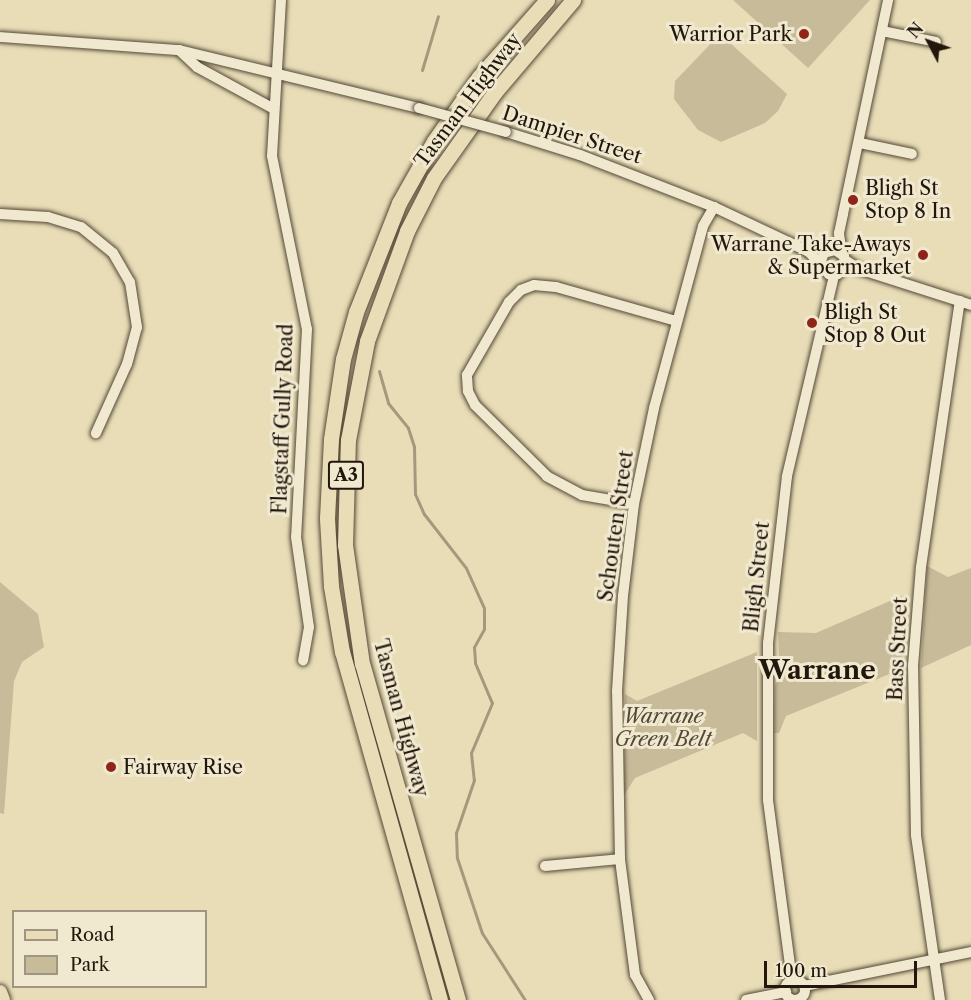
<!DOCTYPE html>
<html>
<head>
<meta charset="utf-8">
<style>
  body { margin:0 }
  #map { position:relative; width:971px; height:1000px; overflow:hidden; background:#e8ddb7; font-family:"Libre Caslon Text",serif }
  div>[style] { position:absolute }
  .green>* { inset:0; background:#c7bb9a }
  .stream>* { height:3px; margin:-1.5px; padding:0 1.5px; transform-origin:1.5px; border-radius:1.5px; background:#a5997d }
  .roads { filter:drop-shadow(0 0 2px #544837) drop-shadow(0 0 2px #544837) }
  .minor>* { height:10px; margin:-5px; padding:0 5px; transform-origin:5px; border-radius:5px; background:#f0e9d0 }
  .minor>.ring { margin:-5px; padding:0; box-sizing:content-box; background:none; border:10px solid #f0e9d0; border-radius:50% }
  .major>* { height:14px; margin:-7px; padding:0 7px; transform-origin:7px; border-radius:7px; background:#e8ddb7 }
  .highway>* { height:15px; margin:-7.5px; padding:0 7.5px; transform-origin:7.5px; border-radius:7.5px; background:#e8ddb7 }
  .bridges { filter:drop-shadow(0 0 2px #544837) drop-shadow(0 0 2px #544837) }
  .minor-bridge>* { height:10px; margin:-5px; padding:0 5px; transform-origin:5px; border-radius:5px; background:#f0e9d0 }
  .dots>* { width:16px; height:16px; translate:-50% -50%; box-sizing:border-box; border:3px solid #f0e9d0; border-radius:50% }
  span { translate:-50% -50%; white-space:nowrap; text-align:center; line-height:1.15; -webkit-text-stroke:6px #f0e9d0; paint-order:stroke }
  .shield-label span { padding:2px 4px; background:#f0e9d0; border:2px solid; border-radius:4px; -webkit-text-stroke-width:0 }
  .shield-label { font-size:18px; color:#23160c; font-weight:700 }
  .poi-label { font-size:20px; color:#23160c }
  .right { translate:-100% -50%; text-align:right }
  .left { translate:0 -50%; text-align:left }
  .street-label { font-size:20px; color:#23160c }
  .park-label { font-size:20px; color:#544837; font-style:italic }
  .district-label { font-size:26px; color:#23160c; font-weight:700 }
  .legend { position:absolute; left:12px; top:910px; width:195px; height:78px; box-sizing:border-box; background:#f0e9d0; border:2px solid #9e9582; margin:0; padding:8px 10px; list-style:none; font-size:18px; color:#23160c }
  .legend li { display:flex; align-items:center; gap:12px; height:30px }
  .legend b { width:30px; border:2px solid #9e9582 }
  .north { position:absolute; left:899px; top:12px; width:60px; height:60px; -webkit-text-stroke:4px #f0e9d0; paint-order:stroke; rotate:311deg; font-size:16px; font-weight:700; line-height:24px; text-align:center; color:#23160c }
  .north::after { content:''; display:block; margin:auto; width:21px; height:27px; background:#23160c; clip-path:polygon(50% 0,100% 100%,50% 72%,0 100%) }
  .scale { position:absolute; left:764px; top:961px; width:153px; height:27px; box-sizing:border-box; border:3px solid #23160c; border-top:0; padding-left:8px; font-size:18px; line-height:21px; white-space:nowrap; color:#23160c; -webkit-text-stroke:4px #f0e9d0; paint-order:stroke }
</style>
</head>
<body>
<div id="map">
  <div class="green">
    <div style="clip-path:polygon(733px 0,870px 0,808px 68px)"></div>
    <div style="clip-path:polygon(720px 34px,787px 94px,778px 111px,765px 123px,721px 142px,698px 130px,674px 99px,675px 81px)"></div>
    <div style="clip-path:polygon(927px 566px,948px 577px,971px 568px,971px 645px,921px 668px)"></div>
    <div style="clip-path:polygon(0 582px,38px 614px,44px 647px,22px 662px,14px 681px,4px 814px,0 813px)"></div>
    <div style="clip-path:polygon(906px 594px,901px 676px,892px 673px,786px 716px,779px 733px,774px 733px,775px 685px,780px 678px,778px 632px,816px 633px)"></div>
    <div style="clip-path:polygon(757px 652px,757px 741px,743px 733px,635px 778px,624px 795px,625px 694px,637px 701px)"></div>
  </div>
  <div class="stream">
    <div style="left:422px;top:70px;width:56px;rotate:-73.5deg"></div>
    <div style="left:379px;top:371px;width:33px;rotate:74deg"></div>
    <div style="left:388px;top:403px;width:32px;rotate:51deg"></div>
    <div style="left:408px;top:428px;width:20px;rotate:72deg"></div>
    <div style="left:414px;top:447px;width:47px;rotate:88.8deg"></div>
    <div style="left:415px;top:494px;width:22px;rotate:66deg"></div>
    <div style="left:424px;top:514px;width:68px;rotate:52.1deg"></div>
    <div style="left:466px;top:568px;width:44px;rotate:65.8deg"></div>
    <div style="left:484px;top:608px;width:21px;rotate:90deg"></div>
    <div style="left:484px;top:629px;width:21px;rotate:119deg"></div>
    <div style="left:474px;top:647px;width:16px;rotate:86deg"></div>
    <div style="left:475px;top:663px;width:43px;rotate:67deg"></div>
    <div style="left:492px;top:703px;width:54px;rotate:112.8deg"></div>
    <div style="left:471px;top:753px;width:27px;rotate:84deg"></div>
    <div style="left:474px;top:780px;width:56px;rotate:108.8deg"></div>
    <div style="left:456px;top:833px;width:25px;rotate:88deg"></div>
    <div style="left:457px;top:858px;width:79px;rotate:71.6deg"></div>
    <div style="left:482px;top:933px;width:80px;rotate:57.3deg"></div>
  </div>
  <div class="roads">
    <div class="minor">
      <div style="left:281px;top:0;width:156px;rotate:93.3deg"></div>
      <div style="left:272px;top:156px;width:177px;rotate:78.6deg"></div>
      <div style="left:307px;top:329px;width:208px;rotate:93deg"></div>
      <div style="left:296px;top:537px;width:91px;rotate:81.8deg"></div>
      <div style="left:309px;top:627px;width:34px;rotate:100deg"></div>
      <div style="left:882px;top:31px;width:55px;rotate:11.5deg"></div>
      <div style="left:0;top:37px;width:179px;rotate:4.2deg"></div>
      <div style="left:179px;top:50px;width:247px;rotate:13.6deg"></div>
      <div style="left:179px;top:50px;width:25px;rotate:43deg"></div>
      <div style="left:197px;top:67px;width:88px;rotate:28.6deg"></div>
      <div style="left:506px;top:132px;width:77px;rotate:17.3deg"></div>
      <div style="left:580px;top:155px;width:144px;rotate:21.2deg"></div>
      <div style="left:714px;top:207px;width:105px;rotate:25.3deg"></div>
      <div style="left:809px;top:252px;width:30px;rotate:48deg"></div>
      <div style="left:829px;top:274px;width:9px"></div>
      <div style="left:838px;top:274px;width:12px;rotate:-55deg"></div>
      <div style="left:845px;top:264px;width:8px;rotate:-97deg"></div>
      <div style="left:844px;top:256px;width:11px;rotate:-146deg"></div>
      <div style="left:835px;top:250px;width:11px;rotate:165deg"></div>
      <div style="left:824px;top:253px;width:9px;rotate:111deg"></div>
      <div style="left:860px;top:143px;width:53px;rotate:11.9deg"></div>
      <div style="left:0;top:214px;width:48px;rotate:3.6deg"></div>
      <div style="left:48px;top:217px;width:34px;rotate:17deg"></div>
      <div style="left:81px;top:227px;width:41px;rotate:39.1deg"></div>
      <div style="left:113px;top:253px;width:34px;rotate:60deg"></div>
      <div style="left:130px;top:282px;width:46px;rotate:81.2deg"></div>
      <div style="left:137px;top:327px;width:38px;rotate:105deg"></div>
      <div style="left:127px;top:364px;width:76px;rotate:114.2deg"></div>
      <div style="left:842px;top:253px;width:20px;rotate:-99deg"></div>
      <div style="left:839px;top:233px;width:19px;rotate:-78deg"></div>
      <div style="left:843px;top:214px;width:219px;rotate:-78.1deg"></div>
      <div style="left:845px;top:260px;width:17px;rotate:33deg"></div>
      <div style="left:859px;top:269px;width:118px;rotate:17.8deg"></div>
      <div style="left:634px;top:504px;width:53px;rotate:-170.2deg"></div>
      <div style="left:582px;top:495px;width:40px;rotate:-152deg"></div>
      <div style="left:547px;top:476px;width:101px;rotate:-135.4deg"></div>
      <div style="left:475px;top:405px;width:16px;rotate:-117deg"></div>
      <div style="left:468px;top:391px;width:16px;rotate:-94deg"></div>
      <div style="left:467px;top:375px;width:84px;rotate:-60.1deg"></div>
      <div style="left:509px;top:302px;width:17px;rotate:-45deg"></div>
      <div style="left:521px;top:290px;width:14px;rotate:-21deg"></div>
      <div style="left:534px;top:285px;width:22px;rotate:5deg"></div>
      <div style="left:556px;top:287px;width:125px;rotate:15.8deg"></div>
      <div style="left:545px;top:866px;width:75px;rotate:-5.3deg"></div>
      <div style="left:792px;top:980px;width:182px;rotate:-97.6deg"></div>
      <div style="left:768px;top:800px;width:157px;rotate:-90deg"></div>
      <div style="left:768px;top:643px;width:168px;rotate:-83.5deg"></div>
      <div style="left:787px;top:476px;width:206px;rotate:-76.8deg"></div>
      <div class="ring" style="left:785px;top:980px;width:10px;height:10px"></div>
      <div style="left:804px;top:986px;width:170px;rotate:-11.5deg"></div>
      <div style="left:649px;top:1000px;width:29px;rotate:-119deg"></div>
      <div style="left:635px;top:975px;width:117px;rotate:-97.4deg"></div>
      <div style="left:620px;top:859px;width:168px;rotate:-91deg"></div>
      <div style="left:617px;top:691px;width:95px;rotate:-86.4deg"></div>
      <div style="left:623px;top:596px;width:93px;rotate:-83.2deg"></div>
      <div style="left:634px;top:504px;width:98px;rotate:-78.2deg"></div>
      <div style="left:654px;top:408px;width:188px;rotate:-74.9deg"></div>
      <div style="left:703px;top:226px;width:22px;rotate:-60deg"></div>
      <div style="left:746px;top:1000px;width:41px;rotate:-11.3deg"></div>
      <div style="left:940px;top:1000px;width:167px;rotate:-98.3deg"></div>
      <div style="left:916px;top:835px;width:169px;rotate:-91deg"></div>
      <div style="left:913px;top:666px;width:99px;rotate:-85.4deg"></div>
      <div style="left:921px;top:567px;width:269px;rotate:-81.7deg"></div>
    </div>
    <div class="major">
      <div style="left:0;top:992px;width:9px;rotate:69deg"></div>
    </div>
    <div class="highway">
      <div style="left:440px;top:1000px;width:362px;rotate:-105.7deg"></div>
      <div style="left:342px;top:652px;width:67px;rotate:-99.5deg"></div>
      <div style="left:331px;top:586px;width:68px;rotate:-93.4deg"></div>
      <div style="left:327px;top:518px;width:79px;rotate:-87.1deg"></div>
      <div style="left:331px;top:439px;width:81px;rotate:-81.5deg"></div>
      <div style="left:343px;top:359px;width:49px;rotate:-74.5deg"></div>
      <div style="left:356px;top:312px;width:117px;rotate:-68.5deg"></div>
      <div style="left:399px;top:203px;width:71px;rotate:-60.6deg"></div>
      <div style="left:434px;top:141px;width:78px;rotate:-54.9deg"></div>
      <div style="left:479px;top:77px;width:103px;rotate:-48.6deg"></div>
      <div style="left:458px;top:1000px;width:349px;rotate:-105.9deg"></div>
      <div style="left:362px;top:664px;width:120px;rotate:-98.1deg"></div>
      <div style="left:345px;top:545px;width:105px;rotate:-88.4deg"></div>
      <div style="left:348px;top:440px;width:101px;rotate:-79.1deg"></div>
      <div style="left:367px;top:341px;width:117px;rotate:-70deg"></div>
      <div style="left:407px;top:231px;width:59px;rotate:-63deg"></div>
      <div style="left:434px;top:178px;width:105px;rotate:-54.7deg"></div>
      <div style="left:495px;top:92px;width:121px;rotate:-49.7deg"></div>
    </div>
  </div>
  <div class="bridges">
    <div class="minor-bridge">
      <div style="left:419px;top:108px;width:90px;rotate:15.4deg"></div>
    </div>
  </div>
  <div class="dots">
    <div style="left:804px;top:34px;background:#8f2418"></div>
    <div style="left:853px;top:200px;background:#8f2418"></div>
    <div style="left:923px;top:255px;background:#8f2418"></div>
    <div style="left:812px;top:323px;background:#8f2418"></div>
    <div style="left:111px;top:767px;background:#8f2418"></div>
  </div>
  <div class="shield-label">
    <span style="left:346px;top:475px">A3</span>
  </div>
  <div class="poi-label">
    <span class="right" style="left:792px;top:34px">Warrior Park</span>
    <span class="left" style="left:865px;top:200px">Bligh St<br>Stop 8 In</span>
    <span class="right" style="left:911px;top:256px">Warrane Take-Aways<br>&amp; Supermarket</span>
    <span class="left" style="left:824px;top:324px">Bligh St<br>Stop 8 Out</span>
    <span class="left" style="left:123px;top:767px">Fairway Rise</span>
  </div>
  <div class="street-label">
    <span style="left:468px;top:100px;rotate:-53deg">Tasman Highway</span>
    <span style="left:572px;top:135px;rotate:18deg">Dampier Street</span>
    <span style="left:283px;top:419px;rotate:-88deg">Flagstaff Gully Road</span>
    <span style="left:616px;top:526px;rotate:-82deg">Schouten Street</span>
    <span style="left:757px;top:577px;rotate:-84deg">Bligh Street</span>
    <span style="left:898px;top:649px;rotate:-87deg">Bass Street</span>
    <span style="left:401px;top:718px;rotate:75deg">Tasman Highway</span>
  </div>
  <div class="park-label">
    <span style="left:663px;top:728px">Warrane<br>Green Belt</span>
  </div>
  <div class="district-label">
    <span style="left:817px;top:671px">Warrane</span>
  </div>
  <ul class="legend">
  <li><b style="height:8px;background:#e8ddb7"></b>Road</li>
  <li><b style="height:16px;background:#c7bb9a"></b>Park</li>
  </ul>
  <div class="north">N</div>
  <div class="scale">100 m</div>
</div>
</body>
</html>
